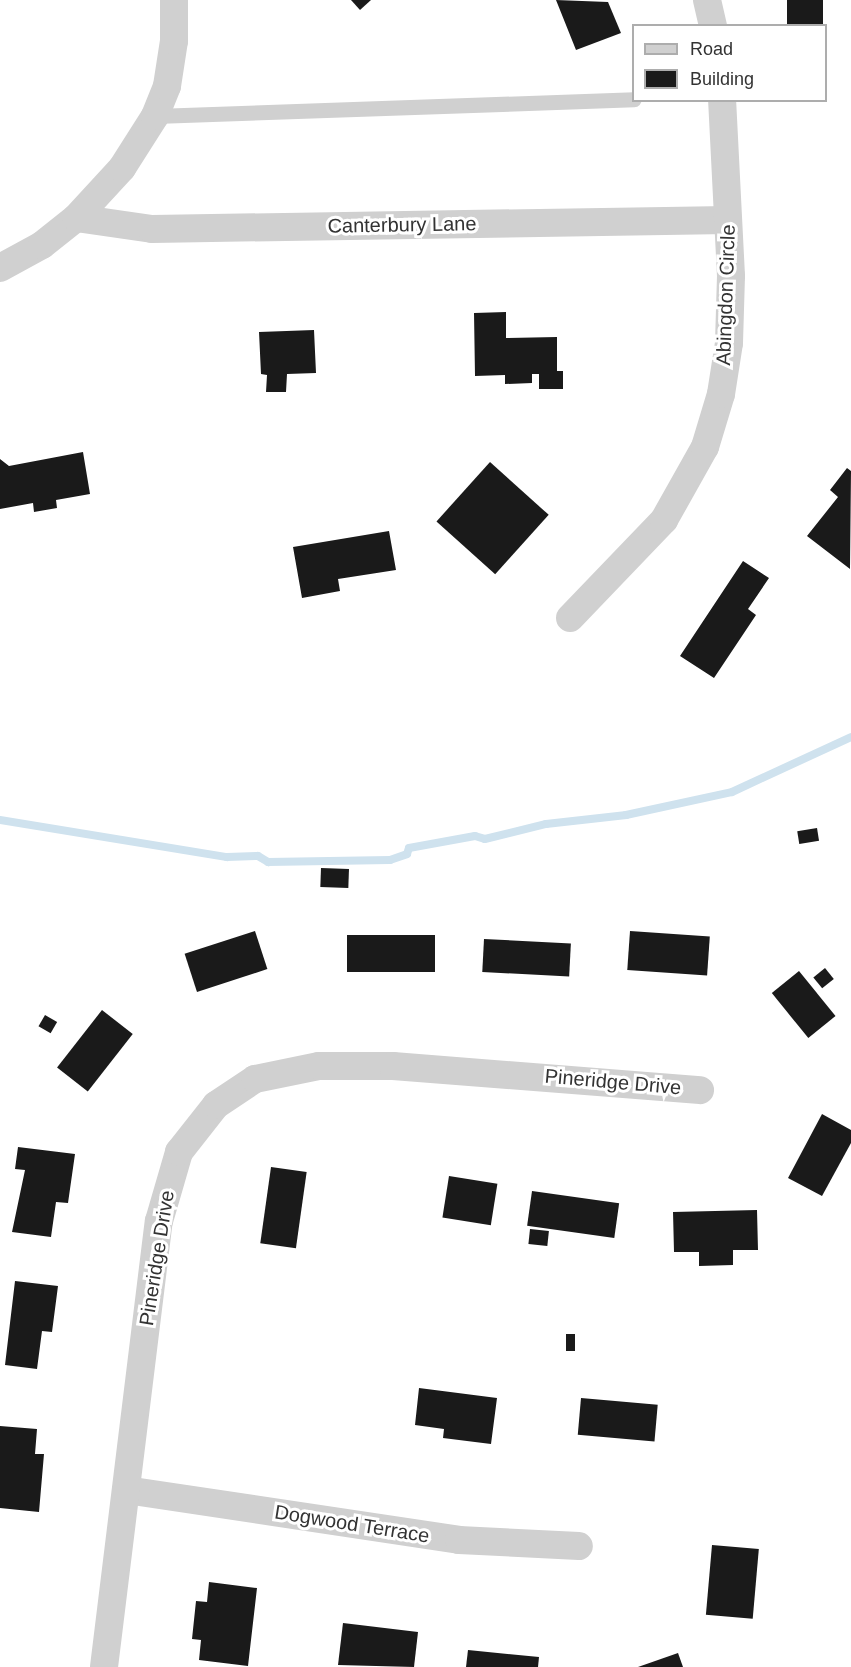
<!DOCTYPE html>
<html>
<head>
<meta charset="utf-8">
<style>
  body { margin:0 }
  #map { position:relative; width:851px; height:1667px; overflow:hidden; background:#fff; font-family:Arial,sans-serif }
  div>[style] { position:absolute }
  .stream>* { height:8px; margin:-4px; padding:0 4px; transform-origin:4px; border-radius:4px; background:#cfe2ee }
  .building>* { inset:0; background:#1a1a1a; transform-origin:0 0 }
  .lane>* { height:15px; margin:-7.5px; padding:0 7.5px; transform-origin:7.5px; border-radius:7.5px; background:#d0d0d0 }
  .street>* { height:28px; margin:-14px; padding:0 14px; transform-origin:14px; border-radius:14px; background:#d0d0d0 }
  span { translate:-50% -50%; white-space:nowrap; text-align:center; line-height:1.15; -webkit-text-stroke:6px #fff; paint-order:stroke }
  .street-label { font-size:20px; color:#333 }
  .legend { position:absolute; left:632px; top:24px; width:195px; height:78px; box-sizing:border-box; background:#fff; border:2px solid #adadad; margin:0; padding:8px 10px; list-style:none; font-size:18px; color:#333 }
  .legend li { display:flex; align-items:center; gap:12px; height:30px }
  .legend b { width:30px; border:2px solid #adadad }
</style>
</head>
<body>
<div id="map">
  <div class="stream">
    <div style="left:0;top:820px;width:230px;rotate:9.3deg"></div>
    <div style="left:227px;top:857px;width:31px;rotate:-2deg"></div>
    <div style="left:258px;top:856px;width:12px;rotate:31deg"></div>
    <div style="left:268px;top:862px;width:122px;rotate:-0.9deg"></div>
    <div style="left:390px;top:860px;width:18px;rotate:-19deg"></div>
    <div style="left:407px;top:854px;width:6px;rotate:-72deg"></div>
    <div style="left:409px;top:848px;width:67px;rotate:-10.3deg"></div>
    <div style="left:475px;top:836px;width:10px;rotate:17deg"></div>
    <div style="left:485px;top:839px;width:63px;rotate:-13.8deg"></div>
    <div style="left:546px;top:824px;width:81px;rotate:-6.4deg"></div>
    <div style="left:626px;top:815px;width:108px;rotate:-12.2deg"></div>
    <div style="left:732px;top:792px;width:131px;rotate:-24.8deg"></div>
  </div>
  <div class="building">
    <div style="clip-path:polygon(351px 0,371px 0,360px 10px)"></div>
    <div style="clip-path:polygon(556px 0,608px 2px,621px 33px,576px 50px)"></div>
    <div style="left:787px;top:0;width:36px;height:26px"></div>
    <div style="clip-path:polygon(506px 312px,506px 338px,557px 337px,557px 371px,563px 371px,563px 389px,539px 389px,539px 374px,532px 374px,532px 383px,505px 384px,505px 375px,475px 376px,474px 313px)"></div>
    <div style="clip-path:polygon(314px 330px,316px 373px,287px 374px,286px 392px,266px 392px,267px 375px,261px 374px,259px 332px)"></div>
    <div style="clip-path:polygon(83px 452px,90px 494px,56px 500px,57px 508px,34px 512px,33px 503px,0 509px,0 459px,9px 466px)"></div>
    <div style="left:490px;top:462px;width:79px;height:80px;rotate:42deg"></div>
    <div style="clip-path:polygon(847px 468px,851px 471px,850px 569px,807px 536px,838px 497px,830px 490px)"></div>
    <div style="clip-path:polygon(389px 531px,396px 570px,338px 579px,340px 591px,302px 598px,293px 547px)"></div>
    <div style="clip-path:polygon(743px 561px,769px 578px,748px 609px,756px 615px,714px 678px,680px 656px)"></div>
    <div style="left:817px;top:828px;width:13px;height:20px;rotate:81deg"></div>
    <div style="left:321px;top:868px;width:28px;height:19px;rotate:2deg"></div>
    <div style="left:255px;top:931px;width:40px;height:74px;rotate:72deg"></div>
    <div style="left:630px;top:931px;width:80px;height:39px;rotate:4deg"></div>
    <div style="left:347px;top:935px;width:88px;height:37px"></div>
    <div style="left:484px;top:939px;width:87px;height:33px;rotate:3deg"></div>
    <div style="left:825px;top:968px;width:14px;height:15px;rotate:51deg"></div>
    <div style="left:799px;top:971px;width:58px;height:35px;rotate:51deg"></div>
    <div style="left:102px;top:1010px;width:39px;height:73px;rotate:38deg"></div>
    <div style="left:45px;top:1015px;width:14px;height:13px;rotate:30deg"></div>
    <div style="clip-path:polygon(822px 1114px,851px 1130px,851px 1143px,822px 1196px,788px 1178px)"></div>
    <div style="clip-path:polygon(18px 1147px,75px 1154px,68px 1203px,56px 1202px,51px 1237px,12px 1232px,25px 1170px,15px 1169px)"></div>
    <div style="left:271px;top:1167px;width:36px;height:77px;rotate:8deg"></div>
    <div style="left:449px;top:1176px;width:49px;height:42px;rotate:9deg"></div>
    <div style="left:532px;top:1191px;width:88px;height:35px;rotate:8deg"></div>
    <div style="clip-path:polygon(757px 1210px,758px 1250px,733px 1250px,733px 1265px,699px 1266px,699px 1252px,674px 1252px,673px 1212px)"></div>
    <div style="left:530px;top:1229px;width:19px;height:15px;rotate:6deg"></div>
    <div style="clip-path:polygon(15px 1281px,58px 1286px,52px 1332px,42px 1331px,37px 1369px,5px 1365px)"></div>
    <div style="left:566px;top:1334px;width:9px;height:17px"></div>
    <div style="clip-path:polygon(419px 1388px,497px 1398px,491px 1444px,443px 1438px,444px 1429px,415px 1425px)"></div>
    <div style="left:581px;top:1398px;width:77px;height:37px;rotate:5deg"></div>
    <div style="clip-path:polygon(0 1426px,37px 1429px,35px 1454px,44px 1454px,39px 1512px,0 1508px)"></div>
    <div style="left:712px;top:1545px;width:47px;height:70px;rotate:5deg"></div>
    <div style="clip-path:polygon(209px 1582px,257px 1588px,248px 1666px,199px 1660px,201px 1640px,192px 1639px,196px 1601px,207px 1602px)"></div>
    <div style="clip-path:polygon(343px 1623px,418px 1632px,414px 1667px,338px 1665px)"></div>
    <div style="clip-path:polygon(468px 1650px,539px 1657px,538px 1667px,466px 1667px)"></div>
    <div style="clip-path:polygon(678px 1653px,683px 1667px,638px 1667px)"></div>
  </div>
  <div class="lane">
    <div style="left:155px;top:116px;width:479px;rotate:-2deg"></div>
  </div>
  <div class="street">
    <div style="left:707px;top:0;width:27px;rotate:77deg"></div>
    <div style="left:76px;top:218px;width:77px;rotate:8.2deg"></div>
    <div style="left:152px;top:229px;width:576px;rotate:-0.9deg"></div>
    <div style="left:0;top:268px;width:48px;rotate:-28.7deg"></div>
    <div style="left:42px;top:245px;width:43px;rotate:-38.5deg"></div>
    <div style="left:76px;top:218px;width:68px;rotate:-47.4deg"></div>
    <div style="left:122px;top:168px;width:62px;rotate:-57.6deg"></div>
    <div style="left:155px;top:116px;width:32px;rotate:-68deg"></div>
    <div style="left:167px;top:86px;width:46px;rotate:-81.2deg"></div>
    <div style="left:174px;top:41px;width:41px;rotate:-90deg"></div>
    <div style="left:570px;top:618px;width:136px;rotate:-46.2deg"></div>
    <div style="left:664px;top:520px;width:84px;rotate:-60.7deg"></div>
    <div style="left:705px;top:447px;width:55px;rotate:-73.2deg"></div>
    <div style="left:721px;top:394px;width:52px;rotate:-81.1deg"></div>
    <div style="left:729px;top:343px;width:67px;rotate:-88.3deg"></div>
    <div style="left:731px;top:276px;width:176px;rotate:-92.9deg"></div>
    <div style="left:126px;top:1490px;width:337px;rotate:8.5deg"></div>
    <div style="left:459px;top:1540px;width:120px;rotate:2.9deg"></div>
    <div style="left:104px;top:1667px;width:449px;rotate:-83deg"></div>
    <div style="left:159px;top:1221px;width:72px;rotate:-73.8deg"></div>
    <div style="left:179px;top:1152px;width:60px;rotate:-51.8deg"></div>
    <div style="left:216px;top:1105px;width:47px;rotate:-33.7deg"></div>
    <div style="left:255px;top:1079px;width:65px;rotate:-11.5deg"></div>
    <div style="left:319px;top:1066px;width:74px"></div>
    <div style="left:393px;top:1066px;width:308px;rotate:4.5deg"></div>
  </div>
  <div class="street-label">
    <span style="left:402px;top:225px;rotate:-1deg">Canterbury Lane</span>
    <span style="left:726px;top:295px;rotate:-88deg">Abingdon Circle</span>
    <span style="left:613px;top:1082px;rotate:5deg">Pineridge Drive</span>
    <span style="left:157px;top:1258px;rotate:-81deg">Pineridge Drive</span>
    <span style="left:352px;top:1524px;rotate:9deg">Dogwood Terrace</span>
  </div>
  <ul class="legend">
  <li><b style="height:8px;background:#d0d0d0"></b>Road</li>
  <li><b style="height:16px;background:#1a1a1a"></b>Building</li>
  </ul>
</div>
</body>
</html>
